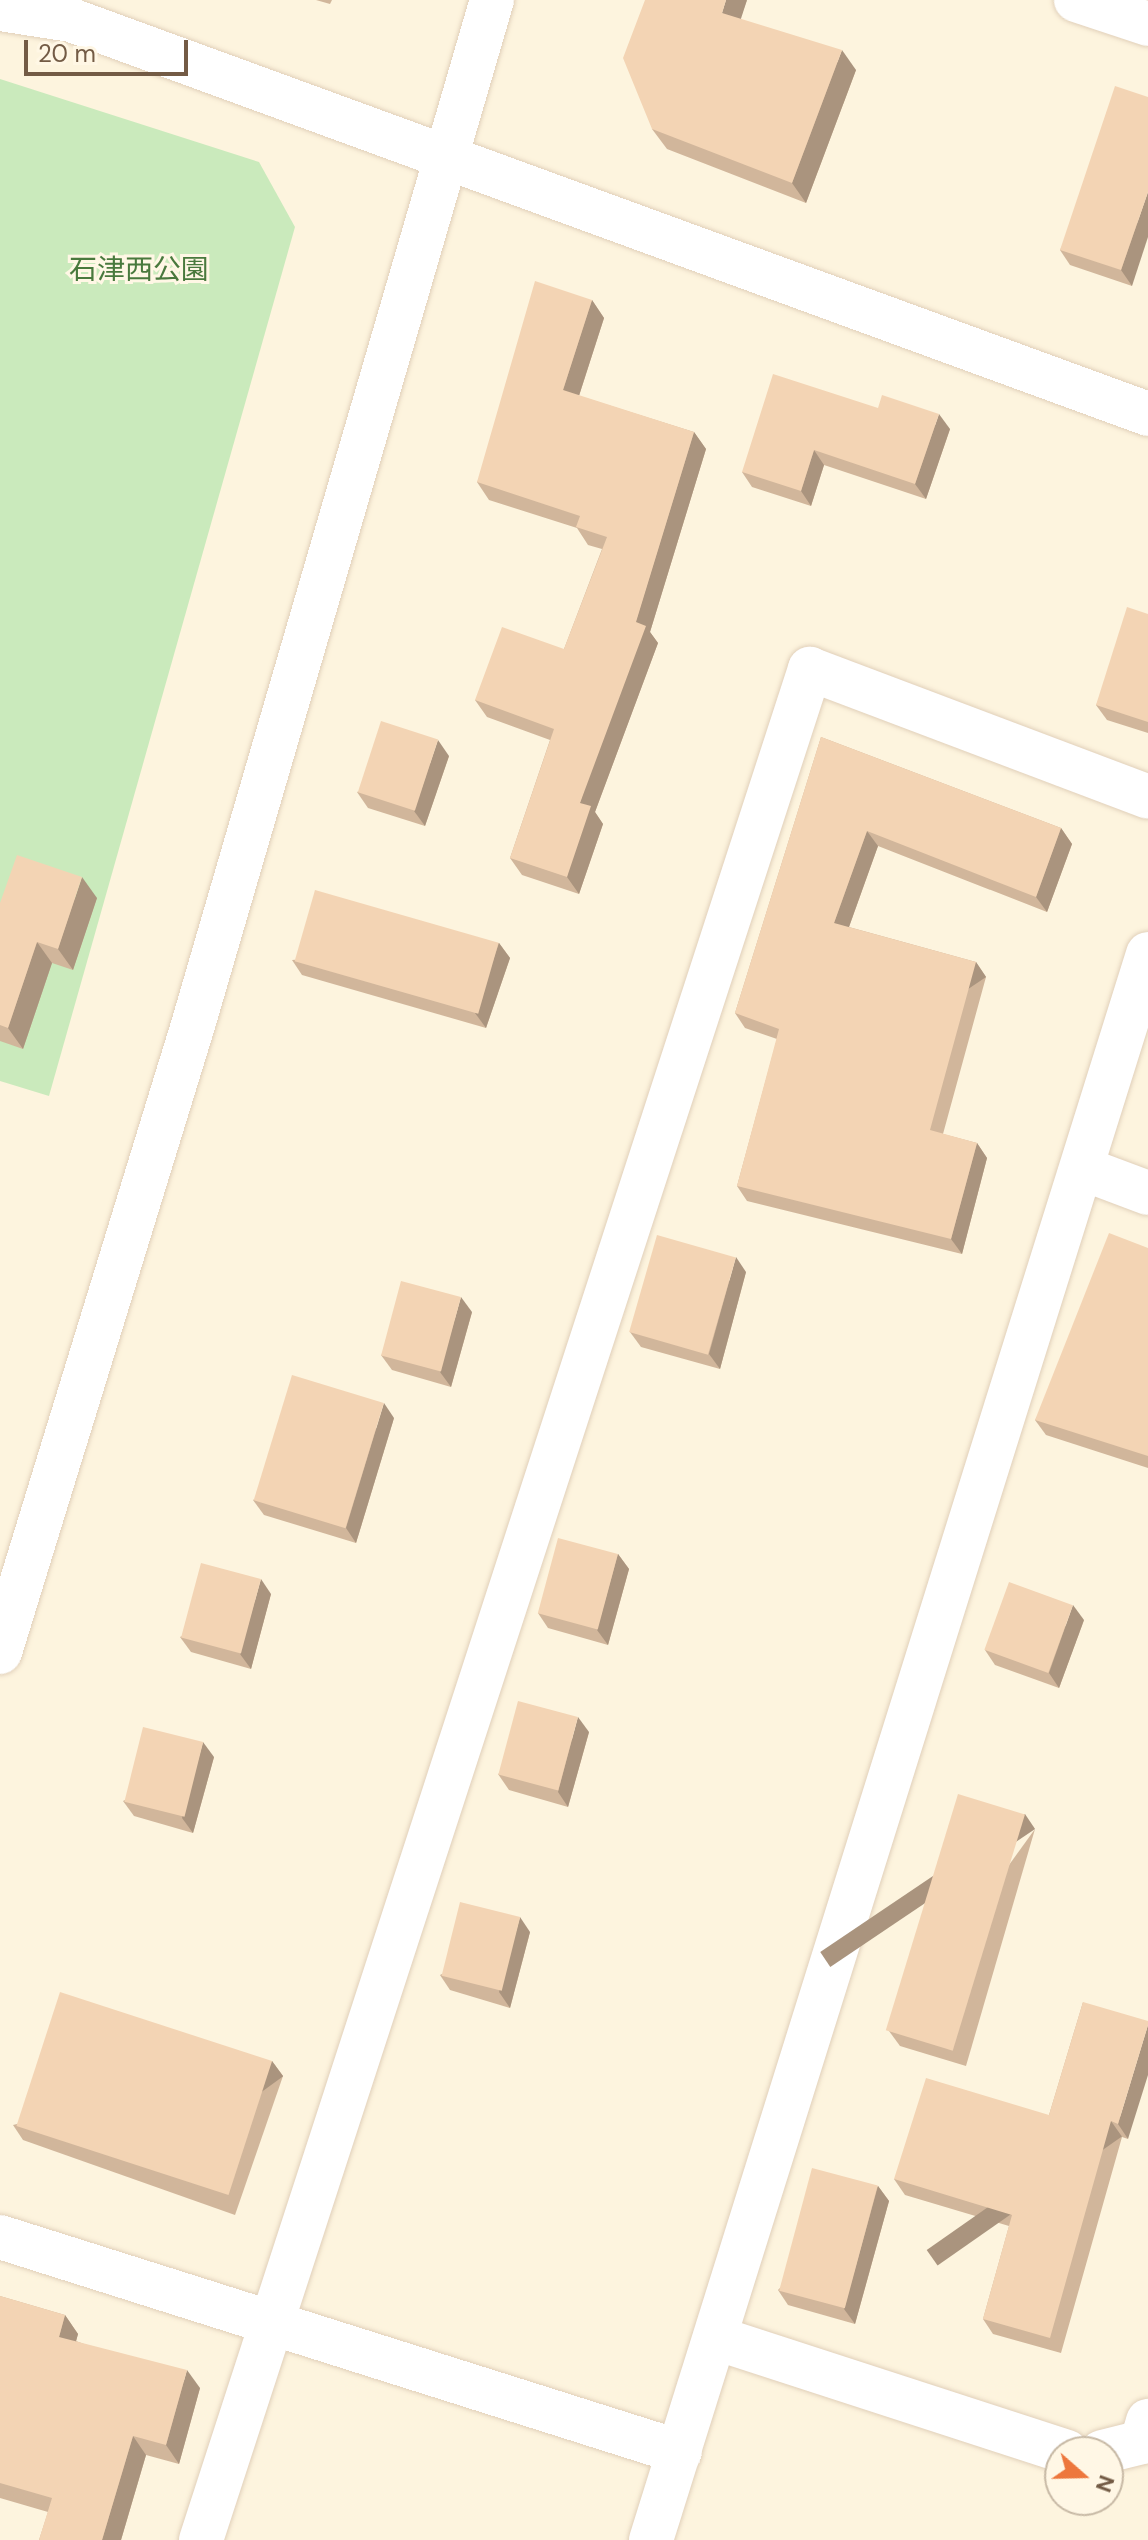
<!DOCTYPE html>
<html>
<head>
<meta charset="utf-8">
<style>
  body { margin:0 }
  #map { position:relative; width:1148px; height:2540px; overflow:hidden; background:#fdf4de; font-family:"DM Sans","Noto Sans JP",sans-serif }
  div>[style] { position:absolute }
  .green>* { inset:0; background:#caeabc }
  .roads { filter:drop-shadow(0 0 2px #e1d0ba) drop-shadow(0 0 2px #e1d0ba) }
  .minor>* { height:44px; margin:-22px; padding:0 22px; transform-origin:22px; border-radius:22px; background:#fff }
  .wall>* { inset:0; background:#d1b69b }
  .shaded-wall>* { inset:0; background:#aa947e; transform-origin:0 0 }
  .building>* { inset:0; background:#f3d4b4; transform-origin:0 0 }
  span { translate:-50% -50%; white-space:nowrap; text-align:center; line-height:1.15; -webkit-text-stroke:6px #fff7e5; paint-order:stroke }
  .park-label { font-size:28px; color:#49793d }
  .north { position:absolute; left:1044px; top:2436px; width:80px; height:80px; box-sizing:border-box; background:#fff7e5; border:2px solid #c7b9a5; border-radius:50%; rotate:110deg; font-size:22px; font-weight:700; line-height:32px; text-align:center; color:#735b45 }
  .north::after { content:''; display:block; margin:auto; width:28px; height:36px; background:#ed773d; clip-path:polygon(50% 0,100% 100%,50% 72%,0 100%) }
  .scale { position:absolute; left:24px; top:40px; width:164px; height:36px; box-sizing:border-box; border:4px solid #735b45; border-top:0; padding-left:10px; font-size:24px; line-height:28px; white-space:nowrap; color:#735b45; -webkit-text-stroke:6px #fff7e5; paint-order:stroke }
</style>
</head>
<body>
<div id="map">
  <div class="green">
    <div style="clip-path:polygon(0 79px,259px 162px,295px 227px,49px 1096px,0 1081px)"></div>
  </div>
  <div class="roads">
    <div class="minor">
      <div style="left:1076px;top:0;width:76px;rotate:18.4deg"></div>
      <div style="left:0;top:9px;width:72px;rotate:8.8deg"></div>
      <div style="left:71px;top:20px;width:1147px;rotate:20.09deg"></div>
      <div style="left:1084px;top:1169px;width:68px;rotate:20.6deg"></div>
      <div style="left:0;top:1652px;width:656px;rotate:-72.89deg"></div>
      <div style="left:193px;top:1025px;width:1068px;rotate:-73.74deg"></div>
      <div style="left:0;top:2237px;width:713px;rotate:17.55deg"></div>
      <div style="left:716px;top:2338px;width:369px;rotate:18deg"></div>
      <div style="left:1102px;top:2452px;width:41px;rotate:-14deg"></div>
      <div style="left:1142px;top:2442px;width:22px;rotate:-74deg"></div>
      <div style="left:201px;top:2540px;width:1968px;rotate:-71.97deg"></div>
      <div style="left:810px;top:669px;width:361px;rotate:20.7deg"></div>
      <div style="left:651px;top:2540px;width:1662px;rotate:-72.6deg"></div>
    </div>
  </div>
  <div class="wall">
    <div style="clip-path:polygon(316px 0,332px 0,330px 4px)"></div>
    <div style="clip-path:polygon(747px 0,740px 19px,856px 70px,806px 203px,667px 149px,652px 129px)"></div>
    <div style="clip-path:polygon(1148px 97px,1132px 286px,1070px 265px,1060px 250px)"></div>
    <div style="clip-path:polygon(592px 300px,604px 318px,579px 396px,694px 432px,706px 449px,650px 632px,658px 643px,595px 812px,603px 824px,579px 894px,522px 875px,510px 858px,550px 740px,487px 717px,475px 700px,564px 649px,602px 549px,588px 545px,577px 528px,489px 500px,477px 482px)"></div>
    <div style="clip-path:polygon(878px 408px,950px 429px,926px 499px,824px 465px,811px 506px,752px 487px,742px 472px)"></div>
    <div style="clip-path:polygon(1148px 614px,1148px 733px,1107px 720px,1096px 705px)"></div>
    <div style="clip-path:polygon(821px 737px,1061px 828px,1072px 844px,1047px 912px,878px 846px,849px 927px,976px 962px,986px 977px,943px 1134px,977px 1143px,987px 1158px,962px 1254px,747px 1201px,737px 1186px,777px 1039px,745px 1028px,735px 1013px)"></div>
    <div style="clip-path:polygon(449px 756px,425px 826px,368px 808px,357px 792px)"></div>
    <div style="clip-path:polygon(97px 898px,73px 970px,52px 963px,23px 1049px,0 1041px,0 903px)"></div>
    <div style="clip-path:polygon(499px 943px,510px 958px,486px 1028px,302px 975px,292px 960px)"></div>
    <div style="clip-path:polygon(1148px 1248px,1148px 1468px,1046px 1435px,1035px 1420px)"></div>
    <div style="clip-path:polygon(746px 1272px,720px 1369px,641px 1347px,630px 1332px)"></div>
    <div style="clip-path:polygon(472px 1312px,451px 1387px,392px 1370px,381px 1355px)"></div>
    <div style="clip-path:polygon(394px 1418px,356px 1543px,264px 1515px,253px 1500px)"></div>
    <div style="clip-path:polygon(618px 1554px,629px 1569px,608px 1645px,548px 1628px,538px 1613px)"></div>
    <div style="clip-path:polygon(271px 1594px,251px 1669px,191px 1652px,180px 1637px)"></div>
    <div style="clip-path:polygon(1084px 1620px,1059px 1688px,995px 1665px,985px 1650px)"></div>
    <div style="clip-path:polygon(589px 1732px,568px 1807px,509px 1790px,498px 1774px)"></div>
    <div style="clip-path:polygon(214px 1757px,193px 1833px,134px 1816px,123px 1801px)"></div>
    <div style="clip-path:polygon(1035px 1829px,966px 2066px,900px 2046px,889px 2031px)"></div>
    <div style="clip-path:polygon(530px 1932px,510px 2008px,450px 1990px,440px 1975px)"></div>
    <div style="clip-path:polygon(1083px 2002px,1128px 2139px,1122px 2137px,1061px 2353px,993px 2334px,983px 2319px,1009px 2226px,905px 2195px,894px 2179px,1049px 2115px)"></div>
    <div style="clip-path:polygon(272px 2061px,283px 2076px,235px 2215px,23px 2140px,13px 2125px)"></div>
    <div style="clip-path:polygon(878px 2186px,889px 2201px,855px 2324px,788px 2305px,778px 2290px)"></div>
    <div style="clip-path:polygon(0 2296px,65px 2315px,78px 2334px,76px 2341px,200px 2388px,179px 2464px,146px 2455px,121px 2540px,39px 2540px,48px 2512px,0 2498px)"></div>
  </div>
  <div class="shaded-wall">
    <div style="clip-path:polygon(726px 0,747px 0,736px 34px,722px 13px)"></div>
    <div style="clip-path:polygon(842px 50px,856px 70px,806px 203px,792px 183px)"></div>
    <div style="clip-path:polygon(1148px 192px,1148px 237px,1132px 286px,1121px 270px)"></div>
    <div style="clip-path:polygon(592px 300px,604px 318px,575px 408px,563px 390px)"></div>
    <div style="clip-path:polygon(939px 414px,950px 429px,926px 499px,915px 484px)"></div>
    <div style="clip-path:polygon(694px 432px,706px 449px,650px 632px,658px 643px,595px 812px,603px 824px,579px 894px,567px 877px,580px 803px)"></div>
    <div style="clip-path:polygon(814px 450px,824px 465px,811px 506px,801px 491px)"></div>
    <div style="clip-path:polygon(438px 740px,449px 756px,425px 826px,414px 811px)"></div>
    <div style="clip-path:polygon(1061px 828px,1072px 844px,1047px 912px,1036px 897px)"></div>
    <div style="clip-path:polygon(867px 831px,878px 846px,845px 938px,834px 923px)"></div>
    <div style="clip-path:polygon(82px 877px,97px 898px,73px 970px,58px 949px)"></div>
    <div style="clip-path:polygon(37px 942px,52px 963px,23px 1049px,8px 1028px)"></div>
    <div style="clip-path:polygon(499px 943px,510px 958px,486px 1028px,475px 1013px)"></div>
    <div style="left:976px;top:962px;width:18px;height:174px;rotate:56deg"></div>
    <div style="clip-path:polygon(977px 1143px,987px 1158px,962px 1254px,951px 1239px)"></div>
    <div style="clip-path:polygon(736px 1257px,746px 1272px,720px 1369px,709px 1354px)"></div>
    <div style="clip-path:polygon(461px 1297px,472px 1312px,451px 1387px,440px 1372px)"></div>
    <div style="clip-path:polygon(384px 1403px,394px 1418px,356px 1543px,346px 1528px)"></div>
    <div style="clip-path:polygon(618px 1554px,629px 1569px,608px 1645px,597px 1630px)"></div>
    <div style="clip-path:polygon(261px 1579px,271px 1594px,251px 1669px,240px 1654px)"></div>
    <div style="clip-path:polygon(1073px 1605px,1084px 1620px,1059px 1688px,1049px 1673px)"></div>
    <div style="clip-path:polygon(578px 1717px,589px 1732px,568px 1807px,558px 1792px)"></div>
    <div style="clip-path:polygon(203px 1742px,214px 1757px,193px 1833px,182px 1818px)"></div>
    <div style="left:1025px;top:1814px;width:18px;height:247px;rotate:56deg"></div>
    <div style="clip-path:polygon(520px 1917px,530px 1932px,510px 2008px,499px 1992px)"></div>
    <div style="clip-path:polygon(1148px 2025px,1148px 2075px,1128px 2139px,1118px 2124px)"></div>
    <div style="left:272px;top:2061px;width:19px;height:147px;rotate:54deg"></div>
    <div style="left:1111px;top:2121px;width:19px;height:225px;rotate:55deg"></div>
    <div style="clip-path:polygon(878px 2186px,889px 2201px,855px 2324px,844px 2309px)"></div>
    <div style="clip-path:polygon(65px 2315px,78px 2334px,72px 2356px,59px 2337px)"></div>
    <div style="clip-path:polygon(187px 2370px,200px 2388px,179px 2464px,166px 2445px)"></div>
    <div style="clip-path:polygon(133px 2436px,146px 2455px,121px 2540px,102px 2540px)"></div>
  </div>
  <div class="building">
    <div style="clip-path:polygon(645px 0,726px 0,722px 13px,842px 50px,792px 183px,652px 129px,623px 58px)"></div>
    <div style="clip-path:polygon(1115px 86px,1148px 97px,1148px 192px,1121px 270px,1060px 250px)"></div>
    <div style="clip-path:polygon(535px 281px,592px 300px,563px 390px,694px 432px,636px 622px,646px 626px,580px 803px,591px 806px,567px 877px,510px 858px,554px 729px,475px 700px,502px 627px,564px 649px,607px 537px,576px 527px,580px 516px,477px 482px)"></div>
    <div style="clip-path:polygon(773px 374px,878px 408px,882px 395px,939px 414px,915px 484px,814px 450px,801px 491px,742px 472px)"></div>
    <div style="clip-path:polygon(1127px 607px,1148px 614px,1148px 722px,1096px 705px)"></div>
    <div style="left:381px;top:721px;width:60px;height:75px;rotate:18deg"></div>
    <div style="clip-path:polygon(821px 737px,1061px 828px,1036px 897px,867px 831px,834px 923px,976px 962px,930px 1130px,977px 1143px,951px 1239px,737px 1186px,779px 1029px,735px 1013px)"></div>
    <div style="clip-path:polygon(17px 855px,82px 877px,58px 949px,37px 942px,8px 1028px,0 1025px,0 903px)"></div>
    <div style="left:315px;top:890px;width:191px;height:74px;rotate:16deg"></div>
    <div style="clip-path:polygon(1109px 1233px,1148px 1248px,1148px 1456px,1035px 1420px)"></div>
    <div style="left:657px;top:1235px;width:82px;height:101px;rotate:16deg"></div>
    <div style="left:401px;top:1281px;width:62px;height:77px;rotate:15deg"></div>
    <div style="left:292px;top:1375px;width:96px;height:131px;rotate:17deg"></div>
    <div style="left:558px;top:1538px;width:62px;height:78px;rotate:15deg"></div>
    <div style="left:201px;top:1563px;width:62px;height:77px;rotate:15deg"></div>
    <div style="left:1009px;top:1582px;width:68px;height:72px;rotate:20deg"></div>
    <div style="left:518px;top:1701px;width:62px;height:76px;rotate:15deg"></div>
    <div style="left:143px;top:1727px;width:62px;height:77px;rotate:14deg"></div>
    <div style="left:958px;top:1794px;width:70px;height:247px;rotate:17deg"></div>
    <div style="left:460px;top:1902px;width:62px;height:76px;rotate:14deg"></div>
    <div style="left:60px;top:1992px;width:223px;height:141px;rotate:18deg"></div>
    <div style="clip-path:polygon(1083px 2002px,1148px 2021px,1148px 2025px,1118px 2124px,1111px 2121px,1050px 2338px,983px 2319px,1012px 2215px,894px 2179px,926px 2078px,1049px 2115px)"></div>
    <div style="left:812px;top:2168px;width:68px;height:127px;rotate:15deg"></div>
    <div style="clip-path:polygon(0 2296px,65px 2315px,59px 2337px,187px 2370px,166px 2445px,133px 2436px,102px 2540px,39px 2540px,52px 2498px,0 2483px)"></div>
  </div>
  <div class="park-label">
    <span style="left:139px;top:270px">石津西公園</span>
  </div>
  <div class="north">N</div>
  <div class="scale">20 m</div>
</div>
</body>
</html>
